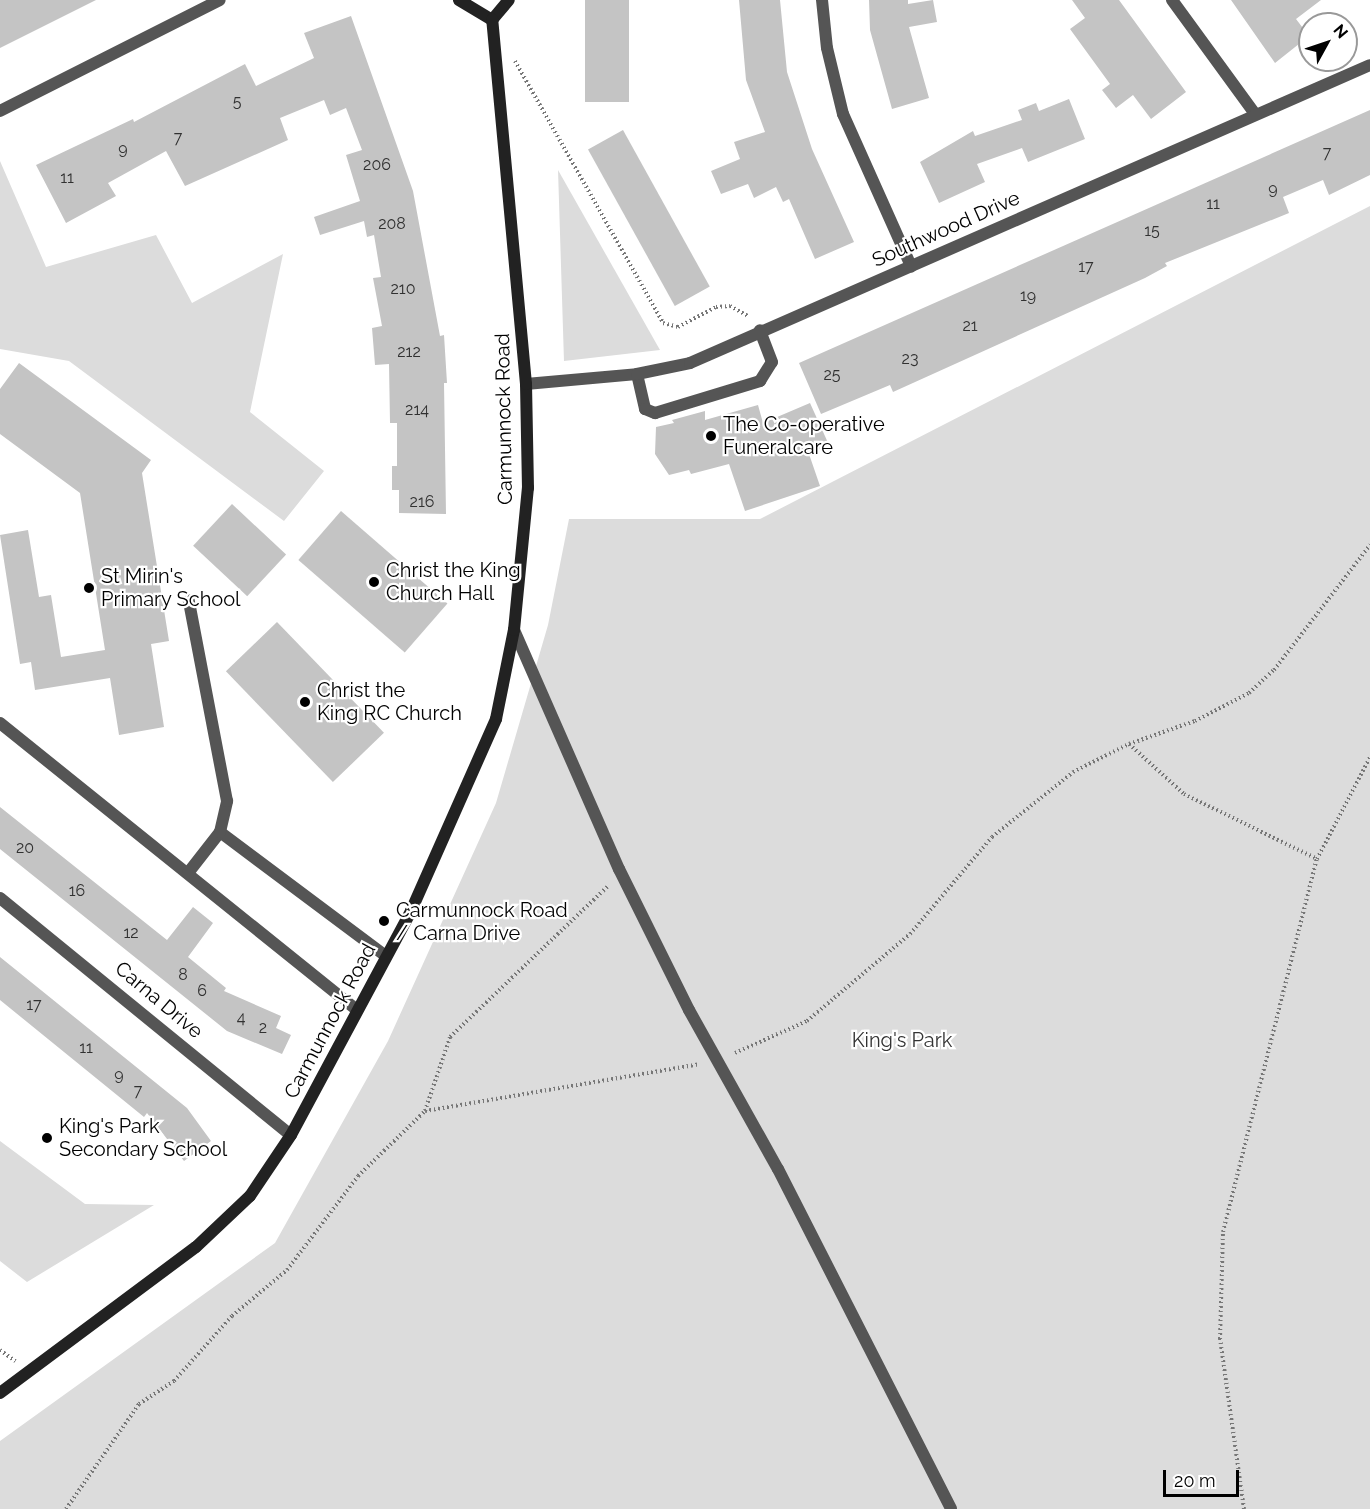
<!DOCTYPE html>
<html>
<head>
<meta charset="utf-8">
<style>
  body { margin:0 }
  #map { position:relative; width:1370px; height:1509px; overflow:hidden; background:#fff; font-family:Raleway,sans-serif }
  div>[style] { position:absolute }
  .green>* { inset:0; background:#dcdcdc }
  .building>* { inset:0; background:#c4c4c4; transform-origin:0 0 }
  .path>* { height:4px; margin-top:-2px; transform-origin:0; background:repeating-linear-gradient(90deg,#777 0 1.5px,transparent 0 4.5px) }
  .lane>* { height:12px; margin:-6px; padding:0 6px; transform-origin:6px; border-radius:6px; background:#555 }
  .street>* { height:12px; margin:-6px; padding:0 6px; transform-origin:6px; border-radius:6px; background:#555 }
  .secondary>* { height:12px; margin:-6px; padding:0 6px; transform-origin:6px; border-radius:6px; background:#222 }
  .dots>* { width:16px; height:16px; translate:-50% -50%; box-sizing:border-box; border:3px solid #fff; border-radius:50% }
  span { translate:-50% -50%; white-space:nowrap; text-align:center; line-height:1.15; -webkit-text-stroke:4.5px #fff; paint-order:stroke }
  .number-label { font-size:16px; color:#313131 }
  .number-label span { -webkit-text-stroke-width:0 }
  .street-label { font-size:20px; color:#000 }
  .poi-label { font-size:20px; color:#000 }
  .left { translate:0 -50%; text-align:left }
  .park-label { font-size:20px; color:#333 }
  .north { position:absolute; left:1298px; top:12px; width:60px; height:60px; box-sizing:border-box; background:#fff; border:2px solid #999; border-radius:50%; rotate:50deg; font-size:16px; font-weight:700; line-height:24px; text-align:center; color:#000 }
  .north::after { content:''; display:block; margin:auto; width:21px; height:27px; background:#000; clip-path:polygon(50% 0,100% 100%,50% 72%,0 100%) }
  .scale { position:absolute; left:1163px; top:1470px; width:76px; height:27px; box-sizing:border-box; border:3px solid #000; border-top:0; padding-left:8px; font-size:18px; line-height:21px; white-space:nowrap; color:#000; -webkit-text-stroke:4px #fff; paint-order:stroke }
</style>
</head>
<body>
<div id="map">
  <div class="green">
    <div style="clip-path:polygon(0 161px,46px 267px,156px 235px,192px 303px,283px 254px,250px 412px,324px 471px,284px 521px,69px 361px,0 349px)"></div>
    <div style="clip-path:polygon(558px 170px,660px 350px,564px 361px)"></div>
    <div style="clip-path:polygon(1370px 206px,1370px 1509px,0 1509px,0 1441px,275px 1243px,388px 1041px,496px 803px,548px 625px,569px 519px,760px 519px)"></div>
    <div style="clip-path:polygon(0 1141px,85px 1204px,154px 1205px,27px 1282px,0 1261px)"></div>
  </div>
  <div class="building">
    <div style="clip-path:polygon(0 0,96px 0,0 48px)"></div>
    <div style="left:585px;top:0;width:44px;height:102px"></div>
    <div style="clip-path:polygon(739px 0,780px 0,787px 72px,812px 149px,854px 242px,815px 259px,789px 199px,783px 202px,776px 187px,754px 198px,748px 184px,721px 194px,711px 171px,740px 159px,734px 142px,765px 132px,746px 80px)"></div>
    <div style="clip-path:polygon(869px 0,908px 0,908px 4px,933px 0,937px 22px,909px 27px,929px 98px,892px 109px,870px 30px)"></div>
    <div style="clip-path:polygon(1072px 0,1119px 0,1186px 92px,1151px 119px,1133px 95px,1116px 108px,1102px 90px,1110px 84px,1070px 29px,1085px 18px)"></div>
    <div style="clip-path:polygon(1231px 0,1321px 0,1296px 19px,1309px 36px,1275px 63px)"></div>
    <div style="clip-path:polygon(351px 16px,413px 191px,440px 336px,444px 335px,447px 383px,444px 383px,446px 514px,399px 513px,399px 490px,392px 490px,392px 466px,397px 466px,397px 423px,390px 423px,389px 364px,375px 365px,372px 328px,382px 326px,373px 278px,381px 277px,374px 235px,367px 237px,364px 221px,320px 235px,314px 217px,360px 201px,346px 155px,362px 150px,346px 108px,330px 115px,324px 100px,280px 118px,288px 140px,185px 186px,166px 151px,108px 183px,116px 196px,66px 223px,36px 165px,133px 119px,134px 122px,245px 64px,256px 86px,314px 58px,304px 33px)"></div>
    <div style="clip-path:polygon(1069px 99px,1085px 139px,1028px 162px,1022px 148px,977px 164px,985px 182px,939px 203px,920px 162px,973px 131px,975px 136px,1022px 120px,1018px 110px,1036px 103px,1039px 111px)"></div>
    <div style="clip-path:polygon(1370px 110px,1370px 175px,1329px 195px,1323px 180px,1283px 197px,1289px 213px,1165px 263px,1167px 266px,1145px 278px,893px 392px,890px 385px,821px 414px,799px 363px)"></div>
    <div style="left:623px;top:130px;width:179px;height:40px;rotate:61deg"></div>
    <div style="clip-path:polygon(19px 363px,151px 460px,142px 473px,169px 641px,151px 644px,164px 727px,119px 735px,110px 678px,35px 690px,31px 662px,20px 664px,0 535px,28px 530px,39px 597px,51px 595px,61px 657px,105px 650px,80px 493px,0 434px,0 389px)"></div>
    <div style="clip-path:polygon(810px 403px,829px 445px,809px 454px,820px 486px,745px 511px,729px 464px,691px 474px,689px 470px,669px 475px,655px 454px,656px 427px,674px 423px,672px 420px,705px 411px,705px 420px,758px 405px,763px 423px)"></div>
    <div style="left:232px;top:504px;width:74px;height:57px;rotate:43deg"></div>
    <div style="left:341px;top:511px;width:141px;height:65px;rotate:41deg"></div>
    <div style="left:277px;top:622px;width:154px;height:71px;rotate:46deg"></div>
    <div style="clip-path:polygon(0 807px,167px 940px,193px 907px,213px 923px,188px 957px,226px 988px,224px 991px,281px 1016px,276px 1028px,291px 1035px,282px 1054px,227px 1031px,0 849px)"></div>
    <div style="clip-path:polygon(0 957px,187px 1108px,211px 1141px,184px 1161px,147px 1113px,144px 1117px,0 1000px)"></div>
  </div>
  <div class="path">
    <div style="left:515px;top:61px;width:301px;rotate:60.5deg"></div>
    <div style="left:663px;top:323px;width:16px;rotate:15deg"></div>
    <div style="left:678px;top:327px;width:43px;rotate:-27.8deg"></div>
    <div style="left:716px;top:307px;width:14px;rotate:-4deg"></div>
    <div style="left:730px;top:306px;width:21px;rotate:29deg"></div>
    <div style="left:1129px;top:744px;width:70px;rotate:-19.2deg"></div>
    <div style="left:1195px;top:721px;width:61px;rotate:-27.4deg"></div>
    <div style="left:1249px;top:693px;width:34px;rotate:-43deg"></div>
    <div style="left:1274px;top:670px;width:158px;rotate:-52.5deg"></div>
    <div style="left:735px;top:1053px;width:79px;rotate:-24deg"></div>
    <div style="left:807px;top:1021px;width:135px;rotate:-40.2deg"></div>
    <div style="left:910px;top:934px;width:127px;rotate:-49.8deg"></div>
    <div style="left:992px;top:837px;width:104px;rotate:-38.7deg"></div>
    <div style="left:1073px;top:772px;width:63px;rotate:-26.6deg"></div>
    <div style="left:1129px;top:744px;width:74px;rotate:42.3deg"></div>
    <div style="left:1184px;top:794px;width:148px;rotate:26deg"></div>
    <div style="left:425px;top:1111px;width:278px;rotate:-9.7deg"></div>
    <div style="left:0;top:1350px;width:19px;rotate:36deg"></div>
    <div style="left:66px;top:1509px;width:128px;rotate:-55.2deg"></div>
    <div style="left:139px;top:1404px;width:42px;rotate:-33.3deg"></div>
    <div style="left:174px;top:1381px;width:87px;rotate:-48.3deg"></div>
    <div style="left:232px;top:1316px;width:72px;rotate:-39.9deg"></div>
    <div style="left:287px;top:1270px;width:118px;rotate:-52.9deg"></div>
    <div style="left:358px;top:1176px;width:93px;rotate:-44.1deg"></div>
    <div style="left:425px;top:1111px;width:78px;rotate:-71.3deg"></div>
    <div style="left:450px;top:1037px;width:219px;rotate:-43.7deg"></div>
    <div style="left:1244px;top:1509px;width:172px;rotate:-98deg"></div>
    <div style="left:1220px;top:1339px;width:107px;rotate:-88.4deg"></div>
    <div style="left:1223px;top:1232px;width:385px;rotate:-75.9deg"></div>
    <div style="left:1317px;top:859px;width:115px;rotate:-62.5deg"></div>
  </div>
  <div class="lane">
    <div style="left:637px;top:374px;width:36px;rotate:77deg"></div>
    <div style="left:645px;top:409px;width:11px;rotate:22deg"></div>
    <div style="left:655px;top:413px;width:110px;rotate:-16.9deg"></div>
    <div style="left:760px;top:381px;width:22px;rotate:-58deg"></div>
    <div style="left:772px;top:362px;width:34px;rotate:-111deg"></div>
    <div style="left:514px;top:630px;width:261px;rotate:66.3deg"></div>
    <div style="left:619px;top:869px;width:157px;rotate:63.6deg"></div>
    <div style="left:689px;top:1010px;width:182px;rotate:60.8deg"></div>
    <div style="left:778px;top:1169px;width:381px;rotate:63deg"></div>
    <div style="left:0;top:723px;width:457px;rotate:38.8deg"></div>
    <div style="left:220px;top:832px;width:207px;rotate:36.8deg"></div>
    <div style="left:188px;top:873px;width:52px;rotate:-52deg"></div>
    <div style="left:220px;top:832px;width:32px;rotate:-77deg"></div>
    <div style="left:227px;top:801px;width:204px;rotate:-100.8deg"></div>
  </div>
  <div class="street">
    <div style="left:822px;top:0;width:48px;rotate:84.1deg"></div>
    <div style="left:827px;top:48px;width:68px;rotate:76.4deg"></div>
    <div style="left:843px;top:114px;width:167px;rotate:65.9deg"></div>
    <div style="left:1172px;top:0;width:141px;rotate:53.9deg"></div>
    <div style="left:0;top:111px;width:246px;rotate:-26.8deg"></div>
    <div style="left:526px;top:384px;width:111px;rotate:-5.1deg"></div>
    <div style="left:637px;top:374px;width:54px;rotate:-11.7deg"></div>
    <div style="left:690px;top:363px;width:742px;rotate:-23.66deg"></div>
    <div style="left:0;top:898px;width:375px;rotate:39.2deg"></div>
  </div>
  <div class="secondary">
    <div style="left:459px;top:0;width:39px;rotate:31deg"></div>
    <div style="left:492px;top:20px;width:26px;rotate:-50deg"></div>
    <div style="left:0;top:1393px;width:244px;rotate:-36.7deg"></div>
    <div style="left:196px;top:1247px;width:74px;rotate:-43.4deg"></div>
    <div style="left:250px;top:1196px;width:73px;rotate:-56.1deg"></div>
    <div style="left:291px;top:1135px;width:254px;rotate:-61.8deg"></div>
    <div style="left:411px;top:911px;width:210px;rotate:-66.1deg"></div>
    <div style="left:496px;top:719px;width:91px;rotate:-78.6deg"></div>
    <div style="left:514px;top:630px;width:143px;rotate:-84.4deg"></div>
    <div style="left:528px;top:488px;width:104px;rotate:-91.1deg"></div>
    <div style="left:526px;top:384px;width:366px;rotate:-95.3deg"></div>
  </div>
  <div class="dots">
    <div style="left:711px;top:436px;background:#000"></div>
    <div style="left:374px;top:582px;background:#000"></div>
    <div style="left:89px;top:588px;background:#000"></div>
    <div style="left:305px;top:702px;background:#000"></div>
    <div style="left:384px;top:921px;background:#000"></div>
    <div style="left:47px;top:1138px;background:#000"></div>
  </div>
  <div class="number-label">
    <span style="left:237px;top:102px">5</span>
    <span style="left:178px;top:138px">7</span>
    <span style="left:123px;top:149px">9</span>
    <span style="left:1327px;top:153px">7</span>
    <span style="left:377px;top:165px">206</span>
    <span style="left:67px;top:178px">11</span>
    <span style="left:1273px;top:189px">9</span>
    <span style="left:1213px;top:204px">11</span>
    <span style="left:392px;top:224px">208</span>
    <span style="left:1152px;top:231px">15</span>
    <span style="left:1086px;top:267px">17</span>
    <span style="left:403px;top:289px">210</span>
    <span style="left:1028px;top:296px">19</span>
    <span style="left:970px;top:326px">21</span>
    <span style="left:409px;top:352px">212</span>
    <span style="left:910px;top:359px">23</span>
    <span style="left:832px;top:375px">25</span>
    <span style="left:417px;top:410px">214</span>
    <span style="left:422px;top:502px">216</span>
    <span style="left:25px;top:848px">20</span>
    <span style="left:77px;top:891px">16</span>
    <span style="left:131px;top:933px">12</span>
    <span style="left:183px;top:975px">8</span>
    <span style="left:202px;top:991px">6</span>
    <span style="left:34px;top:1005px">17</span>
    <span style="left:241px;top:1018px">4</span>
    <span style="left:263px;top:1028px">2</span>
    <span style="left:86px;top:1048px">11</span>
    <span style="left:119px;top:1075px">9</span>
    <span style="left:138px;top:1091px">7</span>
  </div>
  <div class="street-label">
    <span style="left:946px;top:229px;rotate:-24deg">Southwood Drive</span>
    <span style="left:504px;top:419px;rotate:-91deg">Carmunnock Road</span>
    <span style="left:159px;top:1000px;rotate:40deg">Carna Drive</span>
    <span style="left:330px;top:1021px;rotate:-62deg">Carmunnock Road</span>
  </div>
  <div class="poi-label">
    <span class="left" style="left:723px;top:436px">The Co-operative<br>Funeralcare</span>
    <span class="left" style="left:386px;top:582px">Christ the King<br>Church Hall</span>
    <span class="left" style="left:101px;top:588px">St Mirin's<br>Primary School</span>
    <span class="left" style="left:317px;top:702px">Christ the<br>King RC Church</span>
    <span class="left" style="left:396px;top:922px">Carmunnock Road<br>/ Carna Drive</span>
    <span class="left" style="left:59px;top:1138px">King's Park<br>Secondary School</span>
  </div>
  <div class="park-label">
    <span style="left:902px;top:1040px">King's Park</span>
  </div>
  <div class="north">N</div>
  <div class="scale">20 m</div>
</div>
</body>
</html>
